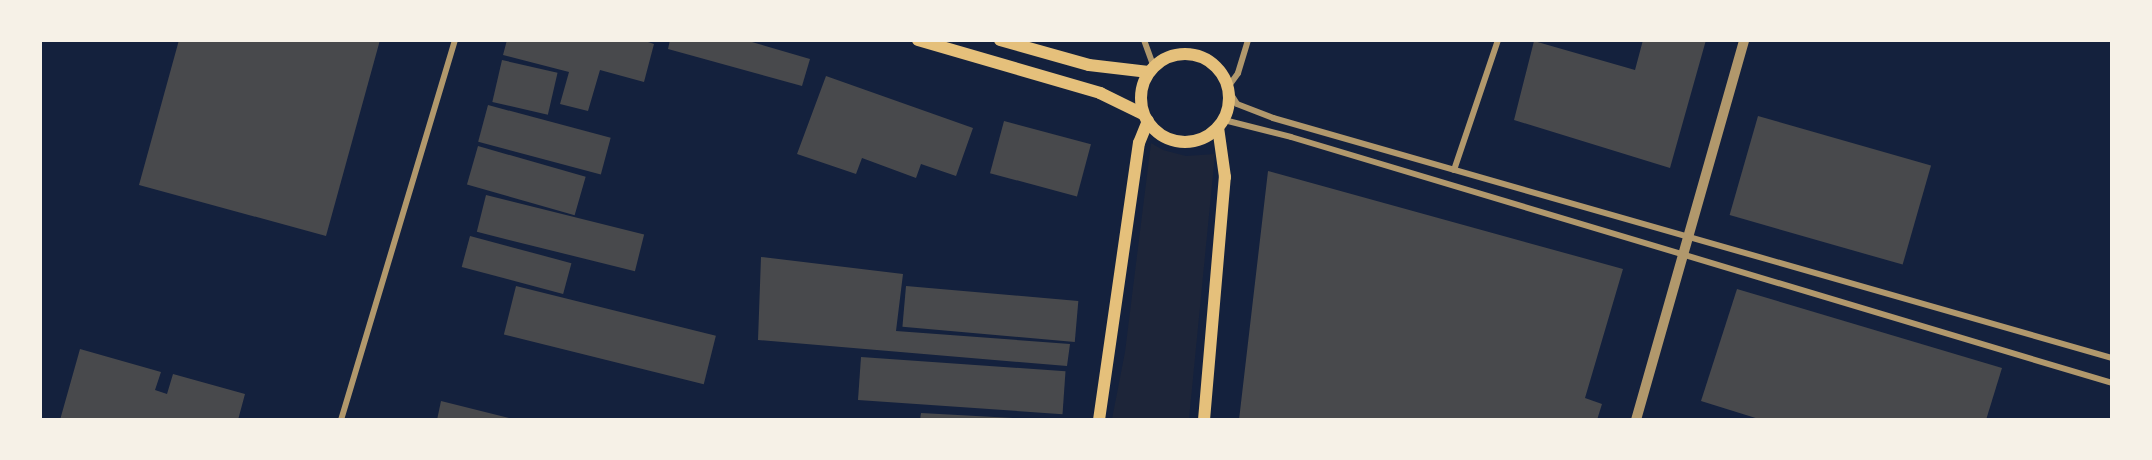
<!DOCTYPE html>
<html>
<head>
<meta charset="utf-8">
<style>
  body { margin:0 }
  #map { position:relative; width:2152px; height:460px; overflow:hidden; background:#14213d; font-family:"IBM Plex Sans",sans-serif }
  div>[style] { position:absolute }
  .green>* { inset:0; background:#1d2539 }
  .building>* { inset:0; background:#48494c; transform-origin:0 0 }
  .minor>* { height:6px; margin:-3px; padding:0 3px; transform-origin:3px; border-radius:3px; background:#b1986c }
  .tertiary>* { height:10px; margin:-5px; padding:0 5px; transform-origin:5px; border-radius:5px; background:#b1986c }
  .secondary>* { height:12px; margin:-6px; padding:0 6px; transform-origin:6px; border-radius:6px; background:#e5c07b }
  .secondary>.ring { margin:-6px; padding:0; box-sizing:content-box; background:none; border:12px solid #e5c07b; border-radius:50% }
  span { translate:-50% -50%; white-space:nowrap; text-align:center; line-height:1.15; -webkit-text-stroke:4.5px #f6f1e7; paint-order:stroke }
  .frame { position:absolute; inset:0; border:42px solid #f6f1e7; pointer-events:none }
</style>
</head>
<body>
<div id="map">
  <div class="green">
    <div style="clip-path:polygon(1151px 143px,1163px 150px,1186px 156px,1215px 154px,1189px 419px,1112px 419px,1125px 352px)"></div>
  </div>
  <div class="building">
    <div style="clip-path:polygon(179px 40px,380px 40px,326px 236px,139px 185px)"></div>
    <div style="clip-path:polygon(507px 40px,642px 40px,654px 44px,644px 82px,600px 70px,588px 111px,560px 104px,569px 72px,503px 55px)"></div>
    <div style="clip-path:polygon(670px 40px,745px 40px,810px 59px,802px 86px,668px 49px)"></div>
    <div style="clip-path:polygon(1643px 40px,1706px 40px,1670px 168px,1514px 120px,1534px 41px,1635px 70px)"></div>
    <div style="left:502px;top:60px;width:57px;height:43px;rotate:13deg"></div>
    <div style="clip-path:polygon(826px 76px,973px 128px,956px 176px,921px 164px,916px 178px,862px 158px,856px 174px,797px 154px)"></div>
    <div style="left:488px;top:105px;width:127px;height:38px;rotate:15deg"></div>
    <div style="left:1758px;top:116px;width:180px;height:103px;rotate:16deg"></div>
    <div style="left:1004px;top:121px;width:90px;height:54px;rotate:15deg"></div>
    <div style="left:478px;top:146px;width:112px;height:40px;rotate:16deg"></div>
    <div style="clip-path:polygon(1268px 171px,1623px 269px,1585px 398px,1602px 404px,1597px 420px,1239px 420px)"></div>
    <div style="left:486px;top:195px;width:163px;height:38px;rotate:14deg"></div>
    <div style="left:470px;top:236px;width:105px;height:32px;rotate:15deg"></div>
    <div style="clip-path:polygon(761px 257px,903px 274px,896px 331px,1070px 344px,1067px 366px,758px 340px)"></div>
    <div style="left:516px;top:286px;width:206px;height:50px;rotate:14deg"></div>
    <div style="left:906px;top:286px;width:173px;height:41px;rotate:5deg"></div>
    <div style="clip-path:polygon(1737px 289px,2002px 368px,1986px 420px,1762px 420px,1701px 401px)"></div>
    <div style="clip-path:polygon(80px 349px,161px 372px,155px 390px,167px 394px,173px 374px,245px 394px,238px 420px,60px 420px)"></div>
    <div style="left:861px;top:357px;width:205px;height:43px;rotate:4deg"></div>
    <div style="clip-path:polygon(441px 401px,513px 419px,513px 420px,437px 420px)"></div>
    <div style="clip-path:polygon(921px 413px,1013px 418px,1013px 420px,920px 420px)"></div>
  </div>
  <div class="minor">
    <div style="left:1144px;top:40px;width:30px;rotate:70deg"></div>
    <div style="left:1228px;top:87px;width:17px;rotate:-54deg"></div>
    <div style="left:1238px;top:73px;width:34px;rotate:-73deg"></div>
    <div style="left:1229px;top:91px;width:15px;rotate:58deg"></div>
    <div style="left:1237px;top:104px;width:39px;rotate:21deg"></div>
    <div style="left:1273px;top:118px;width:873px;rotate:15.96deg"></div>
    <div style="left:1224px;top:120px;width:69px;rotate:14.2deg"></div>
    <div style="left:1291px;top:137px;width:857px;rotate:16.68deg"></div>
    <div style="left:1454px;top:170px;width:137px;rotate:-71.3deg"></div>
    <div style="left:341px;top:420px;width:397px;rotate:-73.3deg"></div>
  </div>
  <div class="tertiary">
    <div style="left:1636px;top:420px;width:395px;rotate:-74.1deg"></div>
  </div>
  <div class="secondary">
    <div style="left:918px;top:40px;width:190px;rotate:16.2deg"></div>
    <div style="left:1100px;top:93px;width:48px;rotate:26deg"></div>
    <div style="left:1000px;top:40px;width:92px;rotate:15.7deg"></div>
    <div style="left:1089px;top:65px;width:60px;rotate:6.7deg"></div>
    <div class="ring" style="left:1141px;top:54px;width:76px;height:76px"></div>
    <div style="left:1099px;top:420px;width:280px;rotate:-81.8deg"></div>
    <div style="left:1139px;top:143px;width:24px;rotate:-68deg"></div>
    <div style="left:1204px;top:420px;width:244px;rotate:-85.1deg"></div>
    <div style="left:1225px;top:177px;width:50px;rotate:-98deg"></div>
  </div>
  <div class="frame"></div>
</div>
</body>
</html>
